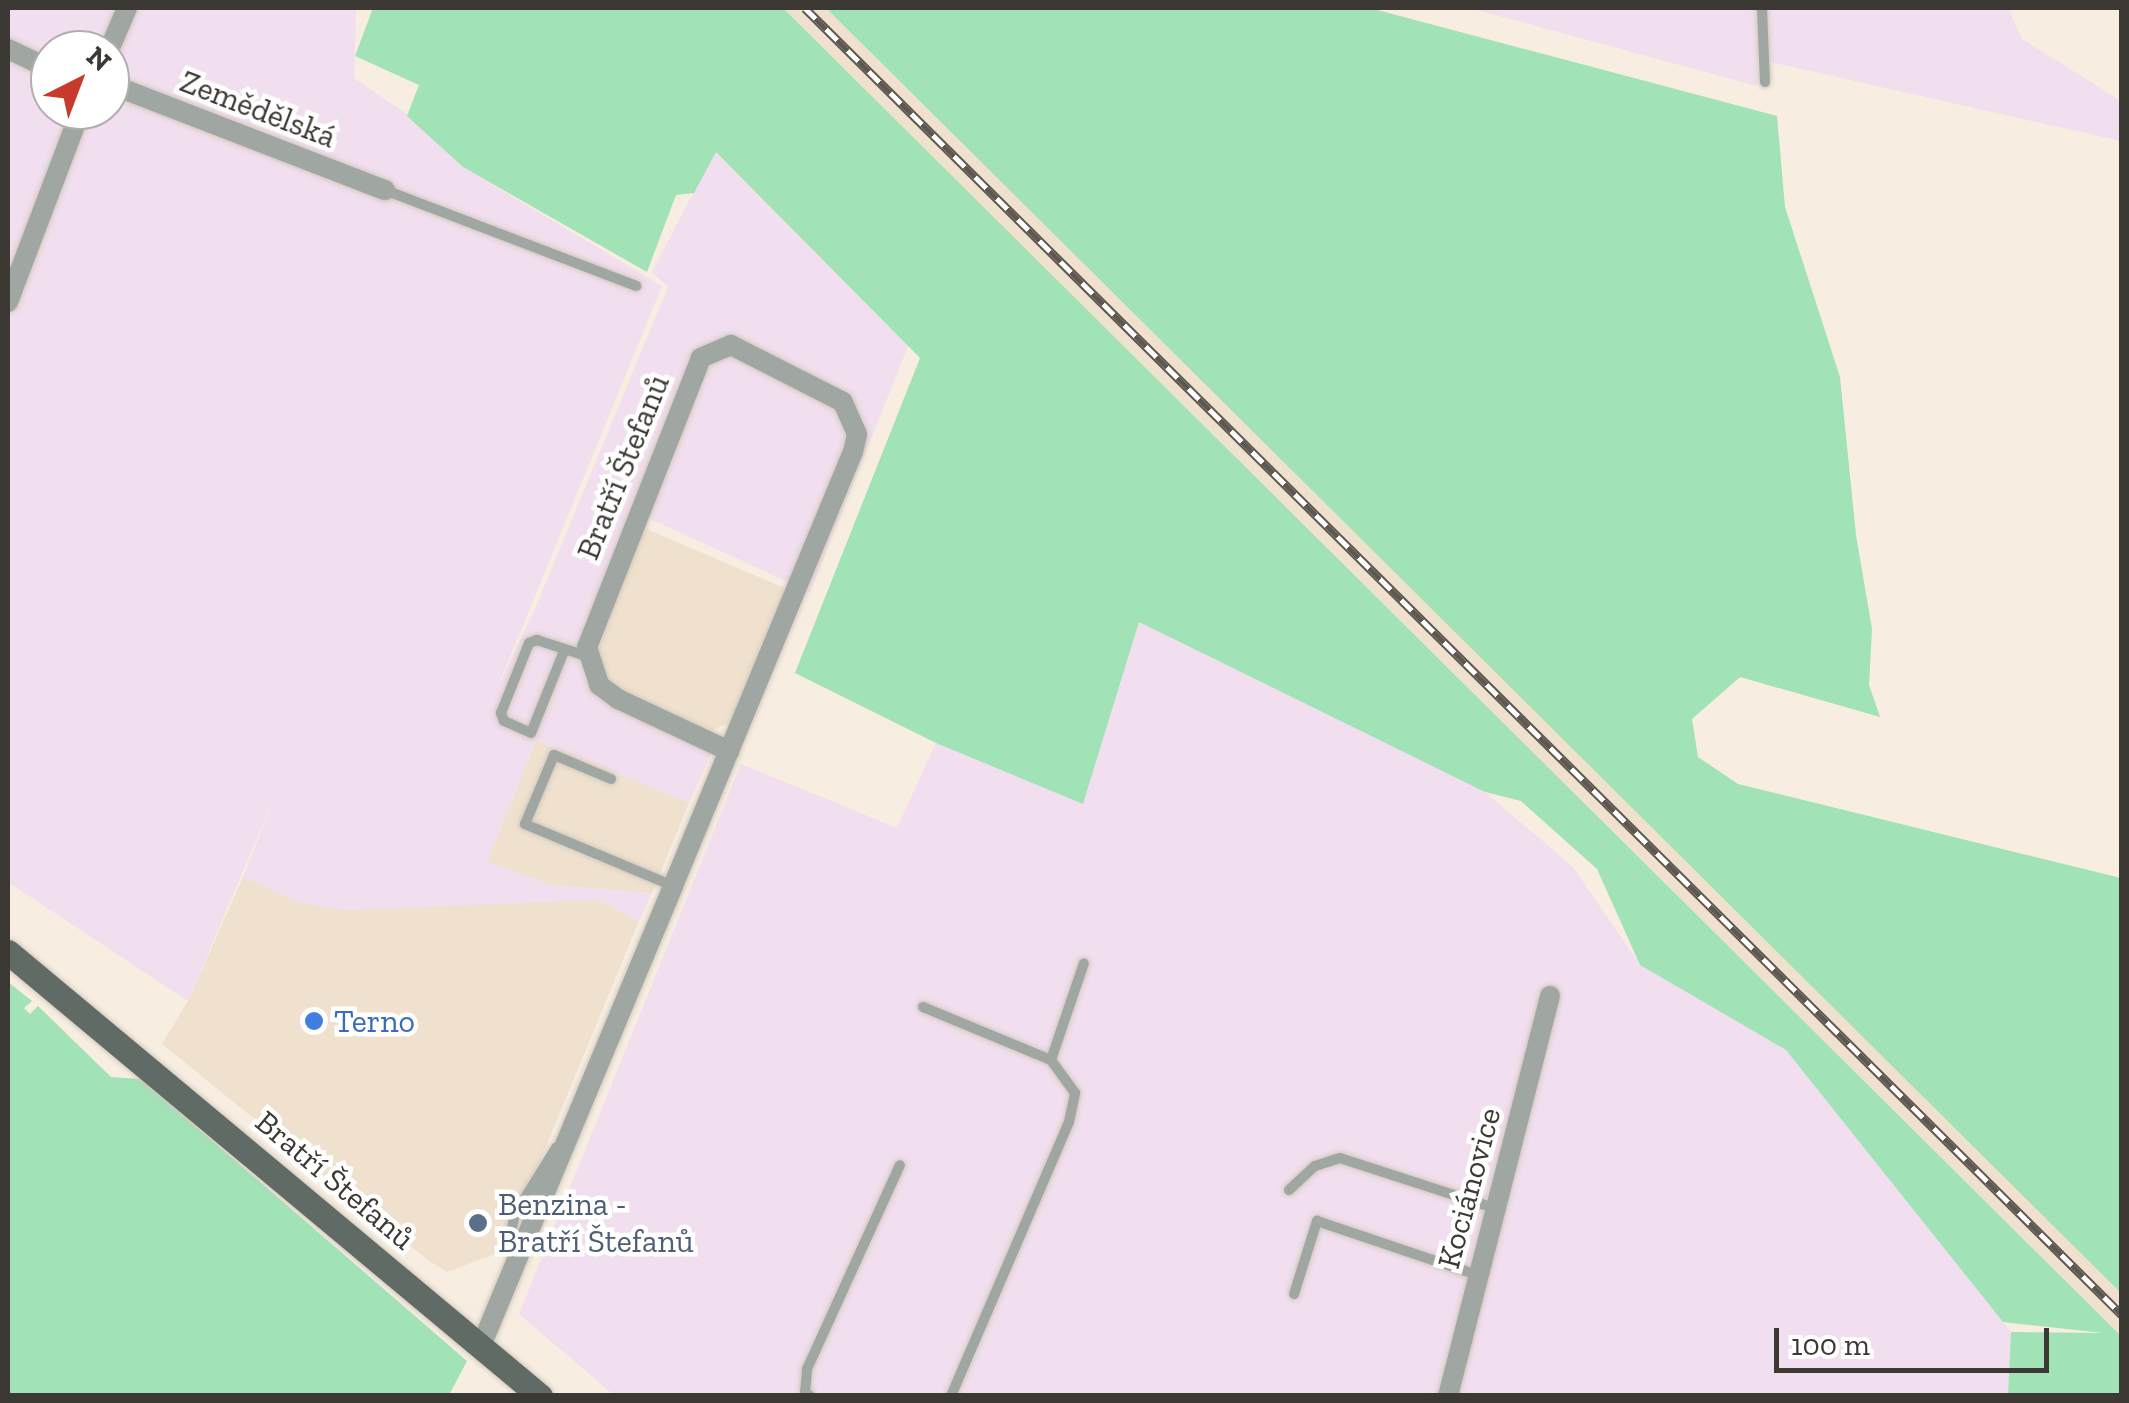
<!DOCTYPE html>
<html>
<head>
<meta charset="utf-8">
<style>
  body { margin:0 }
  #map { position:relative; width:2129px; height:1403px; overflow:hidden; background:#f7ede1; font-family:"Zilla Slab",serif }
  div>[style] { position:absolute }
  .built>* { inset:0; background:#efe1ce }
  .industrial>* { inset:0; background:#f1deee }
  .green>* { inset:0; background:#a1e2b6 }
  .roads { filter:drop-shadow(0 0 2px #d2c9be) drop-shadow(0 0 2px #d2c9be) }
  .service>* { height:10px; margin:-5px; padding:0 5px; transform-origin:5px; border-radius:5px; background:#a0a7a3 }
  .minor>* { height:20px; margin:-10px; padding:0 10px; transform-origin:10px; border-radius:10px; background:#a0a7a3 }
  .primary>* { height:25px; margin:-12.5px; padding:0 12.5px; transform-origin:12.5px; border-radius:12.5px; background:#606b65 }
  .rail>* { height:9px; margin-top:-4.5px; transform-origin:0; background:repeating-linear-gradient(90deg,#fff 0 15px,#5d5851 0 30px); box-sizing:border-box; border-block:2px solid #5d5851 }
  .dots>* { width:28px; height:28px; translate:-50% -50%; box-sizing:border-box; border:5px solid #fff; border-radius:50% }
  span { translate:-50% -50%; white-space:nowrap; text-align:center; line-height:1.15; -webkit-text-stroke:9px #fff; paint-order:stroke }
  .street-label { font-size:32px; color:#3c3833 }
  .shop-label { font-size:32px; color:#366cbe }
  .left { translate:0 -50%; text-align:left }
  .service-label { font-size:32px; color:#4e5e75 }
  .frame { position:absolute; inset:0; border:10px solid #3c3833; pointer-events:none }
  .north { position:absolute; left:30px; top:30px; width:100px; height:100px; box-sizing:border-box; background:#fff; border:2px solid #b1afad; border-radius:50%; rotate:42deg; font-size:28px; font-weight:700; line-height:40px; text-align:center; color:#3c3833 }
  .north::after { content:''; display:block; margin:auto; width:35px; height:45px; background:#c73b2b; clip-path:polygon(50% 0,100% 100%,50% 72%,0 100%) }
  .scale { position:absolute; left:1774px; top:1328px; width:275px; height:45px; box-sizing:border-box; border:5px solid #3c3833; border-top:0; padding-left:12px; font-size:30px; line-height:35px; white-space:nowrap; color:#3c3833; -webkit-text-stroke:8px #fff; paint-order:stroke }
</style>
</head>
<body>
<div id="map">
  <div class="built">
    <div style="clip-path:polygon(783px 8px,826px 8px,1936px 1108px,2121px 1293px,2121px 1336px)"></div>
    <div style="clip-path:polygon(644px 528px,787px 589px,730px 722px,713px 730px,695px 727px,605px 682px,595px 658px)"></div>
    <div style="clip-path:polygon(536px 740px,689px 803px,652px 893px,551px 885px,487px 862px)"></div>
    <div style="clip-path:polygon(243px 877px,302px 903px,346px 910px,523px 898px,599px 900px,639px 921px,503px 1251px,447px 1272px,428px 1260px,162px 1044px,188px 1001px)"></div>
  </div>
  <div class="industrial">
    <div style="clip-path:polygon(evenodd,8px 8px,356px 8px,354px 78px,408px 115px,463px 167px,662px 286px,496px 691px,535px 609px,668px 287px,652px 272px,715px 151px,908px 346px,810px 592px,633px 511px,584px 625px,584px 677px,597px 697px,713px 750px,689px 803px,536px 740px,487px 862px,551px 885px,652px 893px,639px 921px,599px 900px,346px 910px,302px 903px,243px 877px,276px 793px,188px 1001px,8px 882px,8px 8px,50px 50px,110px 50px,110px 110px,50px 110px,50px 50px)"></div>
    <div style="clip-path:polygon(1470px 8px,2008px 8px,2022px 39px,2121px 101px,2121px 141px,1757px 59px,1757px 86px)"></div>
    <div style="clip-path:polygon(1139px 622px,1485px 792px,1573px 867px,1640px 965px,1786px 1050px,2011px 1332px,2008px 1396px,615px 1396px,519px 1314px,741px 764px,897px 828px,936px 743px,1083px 804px)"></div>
  </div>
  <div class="green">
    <div style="clip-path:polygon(373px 8px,783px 8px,2121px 1336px,2121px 1395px,2008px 1395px,2011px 1332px,2104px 1333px,2003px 1322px,1786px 1050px,1640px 965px,1597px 869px,1521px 801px,1485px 792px,1139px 622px,1083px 804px,936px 743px,795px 673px,920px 358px,716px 152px,694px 193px,676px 195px,647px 272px,463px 167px,407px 116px,419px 85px,355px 56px)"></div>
    <div style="clip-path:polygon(826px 8px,1370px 8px,1777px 116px,1785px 207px,1840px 377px,1856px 535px,1872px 629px,1869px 685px,1880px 717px,1740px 677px,1692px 719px,1698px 757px,1738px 784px,2121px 878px,2121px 1293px)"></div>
    <div style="clip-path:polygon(8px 982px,32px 1001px,24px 1008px,30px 1014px,38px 1006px,111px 1077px,141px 1079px,467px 1361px,449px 1395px,8px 1395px)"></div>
  </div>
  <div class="roads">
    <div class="service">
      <div style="left:1762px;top:8px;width:74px;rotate:87.7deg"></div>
      <div style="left:385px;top:190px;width:269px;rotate:20.9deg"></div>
      <div style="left:564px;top:651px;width:88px;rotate:111.9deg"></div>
      <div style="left:531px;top:733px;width:30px;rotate:-156deg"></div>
      <div style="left:504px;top:721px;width:9px;rotate:-111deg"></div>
      <div style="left:501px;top:713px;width:75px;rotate:-68.2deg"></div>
      <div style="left:529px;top:643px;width:9px;rotate:-21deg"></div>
      <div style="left:537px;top:640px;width:55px;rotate:18.1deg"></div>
      <div style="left:611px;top:779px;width:62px;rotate:-157.2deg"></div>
      <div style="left:554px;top:755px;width:75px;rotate:112.8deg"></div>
      <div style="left:525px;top:824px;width:160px;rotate:22.7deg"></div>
      <div style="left:923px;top:1007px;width:139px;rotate:22.5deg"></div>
      <div style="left:1289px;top:1190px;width:35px;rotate:-43deg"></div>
      <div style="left:1315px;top:1166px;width:26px;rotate:-18deg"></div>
      <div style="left:1340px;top:1158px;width:162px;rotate:18deg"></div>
      <div style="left:512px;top:1259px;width:23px;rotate:-95deg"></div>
      <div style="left:510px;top:1236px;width:23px;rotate:-77deg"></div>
      <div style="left:515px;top:1214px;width:78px;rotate:-58.2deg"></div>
      <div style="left:1294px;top:1294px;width:77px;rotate:-72.5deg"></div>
      <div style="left:1317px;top:1221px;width:169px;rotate:18.6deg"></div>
      <div style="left:810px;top:1396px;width:6px;rotate:-149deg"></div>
      <div style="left:805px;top:1393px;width:24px;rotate:-85deg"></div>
      <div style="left:807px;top:1369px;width:224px;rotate:-65.5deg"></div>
      <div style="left:951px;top:1396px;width:298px;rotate:-66.7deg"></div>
      <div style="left:1069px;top:1122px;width:30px;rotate:-78deg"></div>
      <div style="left:1075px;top:1093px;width:41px;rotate:-126deg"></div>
      <div style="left:1051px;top:1060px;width:102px;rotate:-71.2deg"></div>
    </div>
    <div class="minor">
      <div style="left:8px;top:49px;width:47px;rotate:25.5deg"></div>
      <div style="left:109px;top:50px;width:46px;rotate:-66.8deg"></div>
      <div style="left:110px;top:84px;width:295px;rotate:21.1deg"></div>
      <div style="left:8px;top:302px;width:205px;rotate:-69.2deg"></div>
      <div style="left:481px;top:1346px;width:83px;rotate:-67.4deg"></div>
      <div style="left:513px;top:1269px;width:415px;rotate:-67.3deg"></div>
      <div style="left:673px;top:886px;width:146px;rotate:-67.5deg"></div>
      <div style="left:729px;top:751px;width:324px;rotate:-67.5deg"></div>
      <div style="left:853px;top:452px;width:18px;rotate:-77deg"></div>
      <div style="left:857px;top:434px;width:35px;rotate:-114deg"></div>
      <div style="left:843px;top:402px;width:126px;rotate:-153deg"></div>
      <div style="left:731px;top:345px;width:33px;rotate:157deg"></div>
      <div style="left:701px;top:358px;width:311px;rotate:111.5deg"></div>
      <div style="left:587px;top:647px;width:40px;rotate:72deg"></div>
      <div style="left:599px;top:685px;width:24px;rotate:36deg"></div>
      <div style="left:618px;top:699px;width:123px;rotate:25.1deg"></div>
      <div style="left:1448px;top:1396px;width:413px;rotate:-75.7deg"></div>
    </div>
    <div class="primary">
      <div style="left:8px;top:952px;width:693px;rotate:39.85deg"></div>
    </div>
  </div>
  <div class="rail">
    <div style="left:805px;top:8px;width:1855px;rotate:44.78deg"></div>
  </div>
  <div class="dots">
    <div style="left:314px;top:1021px;background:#3f7fe0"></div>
    <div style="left:478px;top:1223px;background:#5c6f8a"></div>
  </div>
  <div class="street-label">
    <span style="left:258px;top:109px;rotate:21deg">Zemědělská</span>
    <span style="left:623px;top:467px;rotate:-68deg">Bratří Štefanů</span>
    <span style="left:335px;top:1180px;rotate:40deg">Bratří Štefanů</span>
    <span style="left:1469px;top:1188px;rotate:-75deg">Kociánovice</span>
  </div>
  <div class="shop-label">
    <span class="left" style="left:334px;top:1021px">Terno</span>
  </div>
  <div class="service-label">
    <span class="left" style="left:498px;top:1223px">Benzina -<br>Bratří Štefanů</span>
  </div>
  <div class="frame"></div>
  <div class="north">N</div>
  <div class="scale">100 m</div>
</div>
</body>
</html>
